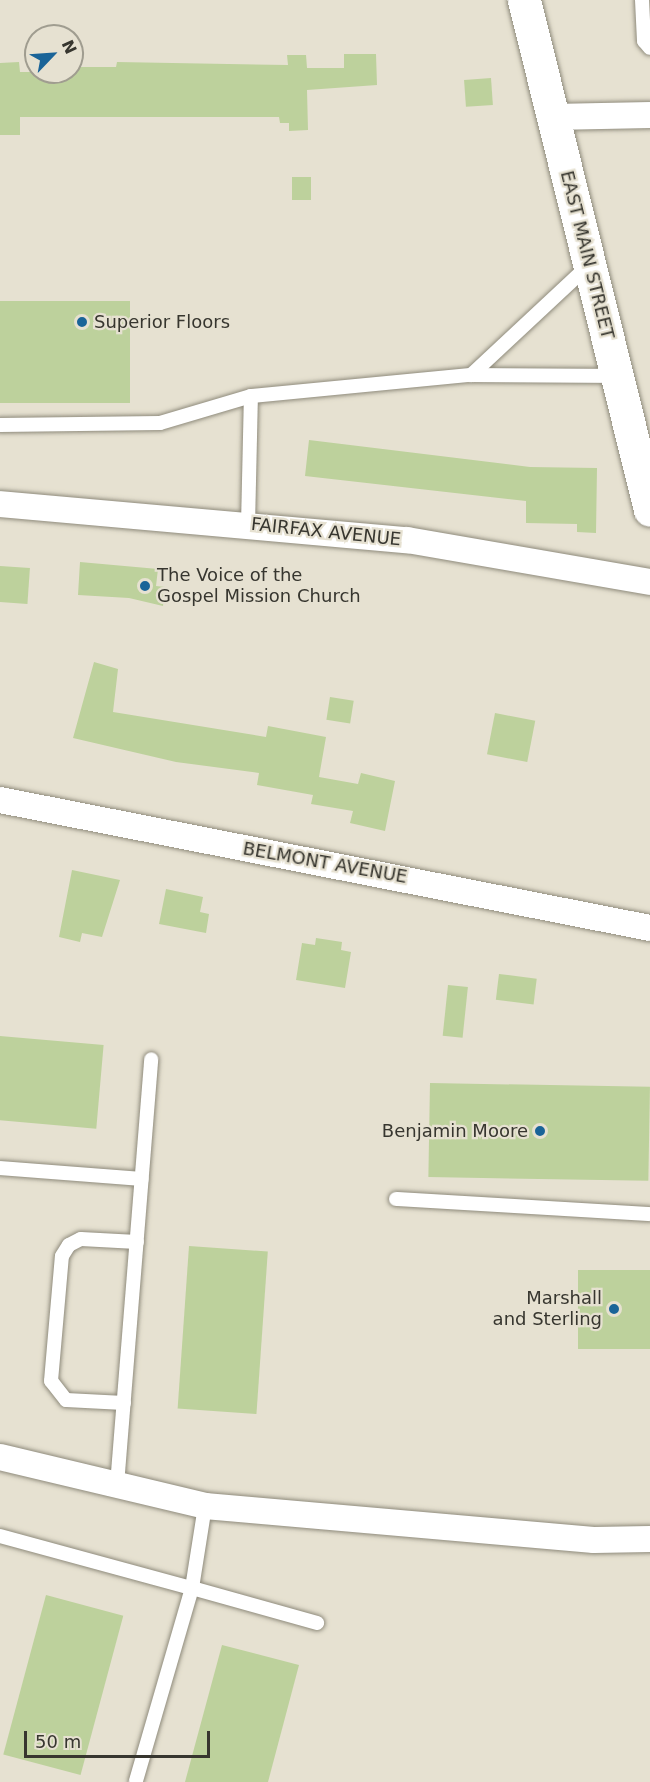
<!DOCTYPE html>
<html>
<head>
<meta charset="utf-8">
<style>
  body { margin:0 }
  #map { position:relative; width:650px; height:1782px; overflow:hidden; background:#e6e1d1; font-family:"DejaVu Sans",sans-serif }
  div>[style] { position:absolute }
  .building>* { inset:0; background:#bdd19c; transform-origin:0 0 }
  .roads { filter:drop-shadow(0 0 2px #8f8b7c) drop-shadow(0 0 2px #8f8b7c) }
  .lane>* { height:14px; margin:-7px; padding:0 7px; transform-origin:7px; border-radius:7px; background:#fff }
  .street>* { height:26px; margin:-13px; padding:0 13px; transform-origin:13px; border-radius:13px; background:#fff }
  .secondary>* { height:33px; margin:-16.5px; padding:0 16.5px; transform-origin:16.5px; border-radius:16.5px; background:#fff }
  .dots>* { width:16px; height:16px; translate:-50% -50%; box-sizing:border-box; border:3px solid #e6e1d1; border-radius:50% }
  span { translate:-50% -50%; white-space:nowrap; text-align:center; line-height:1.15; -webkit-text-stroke:4.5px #e6e1d1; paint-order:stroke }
  .street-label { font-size:18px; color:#37362f }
  .poi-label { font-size:18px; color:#37362f }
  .left { translate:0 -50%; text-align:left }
  .right { translate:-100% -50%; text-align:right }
  .north { position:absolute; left:24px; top:24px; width:60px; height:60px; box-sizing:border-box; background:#e6e1d1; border:2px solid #a09d90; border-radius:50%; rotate:65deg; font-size:16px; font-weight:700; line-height:24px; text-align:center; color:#37362f }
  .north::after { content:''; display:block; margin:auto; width:21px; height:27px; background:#1a6498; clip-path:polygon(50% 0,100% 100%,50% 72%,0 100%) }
  .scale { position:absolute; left:24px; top:1731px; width:186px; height:27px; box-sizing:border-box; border:3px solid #37362f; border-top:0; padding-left:8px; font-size:18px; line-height:21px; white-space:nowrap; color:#37362f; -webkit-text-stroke:4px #e6e1d1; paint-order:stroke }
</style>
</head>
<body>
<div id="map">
  <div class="building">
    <div style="clip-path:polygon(344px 54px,376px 54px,377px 85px,307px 90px,308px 130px,289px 131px,289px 123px,280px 123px,279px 117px,20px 117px,20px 135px,0 135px,0 63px,19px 62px,20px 72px,72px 72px,72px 67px,116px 67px,117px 62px,288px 65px,287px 55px,306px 55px,307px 68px,344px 68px)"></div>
    <div style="left:491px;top:78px;width:27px;height:27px;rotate:86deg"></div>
    <div style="left:292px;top:177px;width:19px;height:23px"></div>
    <div style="left:0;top:301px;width:130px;height:102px"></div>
    <div style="clip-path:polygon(309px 440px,530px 467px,597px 468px,596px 533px,577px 532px,577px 524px,526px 523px,526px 501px,305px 476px)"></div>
    <div style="clip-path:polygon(80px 562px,158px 569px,156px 586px,165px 587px,163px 606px,129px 598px,78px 595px)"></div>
    <div style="left:0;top:566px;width:30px;height:36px;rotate:4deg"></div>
    <div style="clip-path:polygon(94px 662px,118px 669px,113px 712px,266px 737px,268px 726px,326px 737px,319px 777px,358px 784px,361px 773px,395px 781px,385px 831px,350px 823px,353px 811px,311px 804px,313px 795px,257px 785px,259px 773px,176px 762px,73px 738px)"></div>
    <div style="left:330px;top:697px;width:24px;height:23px;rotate:9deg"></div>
    <div style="left:495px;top:713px;width:41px;height:42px;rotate:11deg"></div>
    <div style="clip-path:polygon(72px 870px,120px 880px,102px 937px,82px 933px,80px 942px,59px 937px)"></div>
    <div style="clip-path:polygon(166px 889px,203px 897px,200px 912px,209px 914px,206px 933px,159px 924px)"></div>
    <div style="clip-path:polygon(316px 938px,342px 942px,341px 950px,351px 952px,345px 988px,296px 980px,302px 943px,315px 945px)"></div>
    <div style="left:499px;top:974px;width:38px;height:26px;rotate:7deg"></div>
    <div style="left:448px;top:985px;width:20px;height:51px;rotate:6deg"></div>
    <div style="left:0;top:1036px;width:104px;height:84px;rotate:5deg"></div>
    <div style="left:430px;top:1083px;width:220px;height:94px;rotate:1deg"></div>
    <div style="left:189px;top:1246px;width:79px;height:163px;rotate:4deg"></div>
    <div style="left:578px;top:1270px;width:72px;height:79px"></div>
    <div style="left:46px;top:1595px;width:80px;height:165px;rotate:15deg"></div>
    <div style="clip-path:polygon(222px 1645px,299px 1665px,268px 1782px,185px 1782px)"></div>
  </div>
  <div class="roads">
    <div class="lane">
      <div style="left:642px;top:0;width:41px;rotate:87.2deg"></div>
      <div style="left:644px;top:41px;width:9px;rotate:49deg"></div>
      <div style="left:471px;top:375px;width:147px;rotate:0.4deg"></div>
      <div style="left:0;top:425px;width:160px;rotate:-0.7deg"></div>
      <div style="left:160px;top:423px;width:95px;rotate:-16.5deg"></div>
      <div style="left:248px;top:525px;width:129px;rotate:-88.7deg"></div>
      <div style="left:251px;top:396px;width:221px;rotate:-5.5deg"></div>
      <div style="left:471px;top:375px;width:160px;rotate:-43deg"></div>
      <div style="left:0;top:1168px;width:142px;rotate:4.4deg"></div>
      <div style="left:396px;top:1199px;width:254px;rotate:3.4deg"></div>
      <div style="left:124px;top:1403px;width:58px;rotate:-177deg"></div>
      <div style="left:66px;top:1400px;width:24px;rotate:-128deg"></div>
      <div style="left:51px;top:1381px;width:125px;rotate:-85deg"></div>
      <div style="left:62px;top:1256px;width:13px;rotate:-58deg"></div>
      <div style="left:69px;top:1245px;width:13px;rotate:-27deg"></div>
      <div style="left:81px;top:1239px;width:56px;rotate:3.1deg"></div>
      <div style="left:117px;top:1485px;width:427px;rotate:-85.4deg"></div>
      <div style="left:205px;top:1506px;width:83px;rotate:99deg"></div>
      <div style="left:192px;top:1588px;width:130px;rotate:15.6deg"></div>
      <div style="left:0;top:1536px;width:199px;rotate:15.2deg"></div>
      <div style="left:192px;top:1588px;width:201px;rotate:106.2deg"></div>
    </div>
    <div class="street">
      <div style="left:553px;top:117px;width:97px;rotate:-1.2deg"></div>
      <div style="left:0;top:504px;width:409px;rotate:5.1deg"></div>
      <div style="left:407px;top:540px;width:247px;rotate:9.8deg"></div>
      <div style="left:0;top:800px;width:662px;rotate:11.14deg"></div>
      <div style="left:0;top:1457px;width:211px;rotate:13.4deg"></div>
      <div style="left:205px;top:1506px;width:390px;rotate:5deg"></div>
      <div style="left:594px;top:1540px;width:56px;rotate:-1deg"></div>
    </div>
    <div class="secondary">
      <div style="left:524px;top:0;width:525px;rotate:76.12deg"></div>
    </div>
  </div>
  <div class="dots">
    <div style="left:82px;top:322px;background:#1a6498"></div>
    <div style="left:145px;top:586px;background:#1a6498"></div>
    <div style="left:540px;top:1131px;background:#1a6498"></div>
    <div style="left:614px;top:1309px;background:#1a6498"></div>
  </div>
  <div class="street-label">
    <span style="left:587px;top:255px;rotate:76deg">EAST MAIN STREET</span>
    <span style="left:326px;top:532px;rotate:6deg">FAIRFAX AVENUE</span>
    <span style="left:325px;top:863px;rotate:10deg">BELMONT AVENUE</span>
  </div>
  <div class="poi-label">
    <span class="left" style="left:94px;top:322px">Superior Floors</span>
    <span class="left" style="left:157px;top:586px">The Voice of the<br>Gospel Mission Church</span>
    <span class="right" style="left:528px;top:1131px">Benjamin Moore</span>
    <span class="right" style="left:602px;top:1309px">Marshall<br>and Sterling</span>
  </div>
  <div class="north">N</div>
  <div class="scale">50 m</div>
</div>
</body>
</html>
